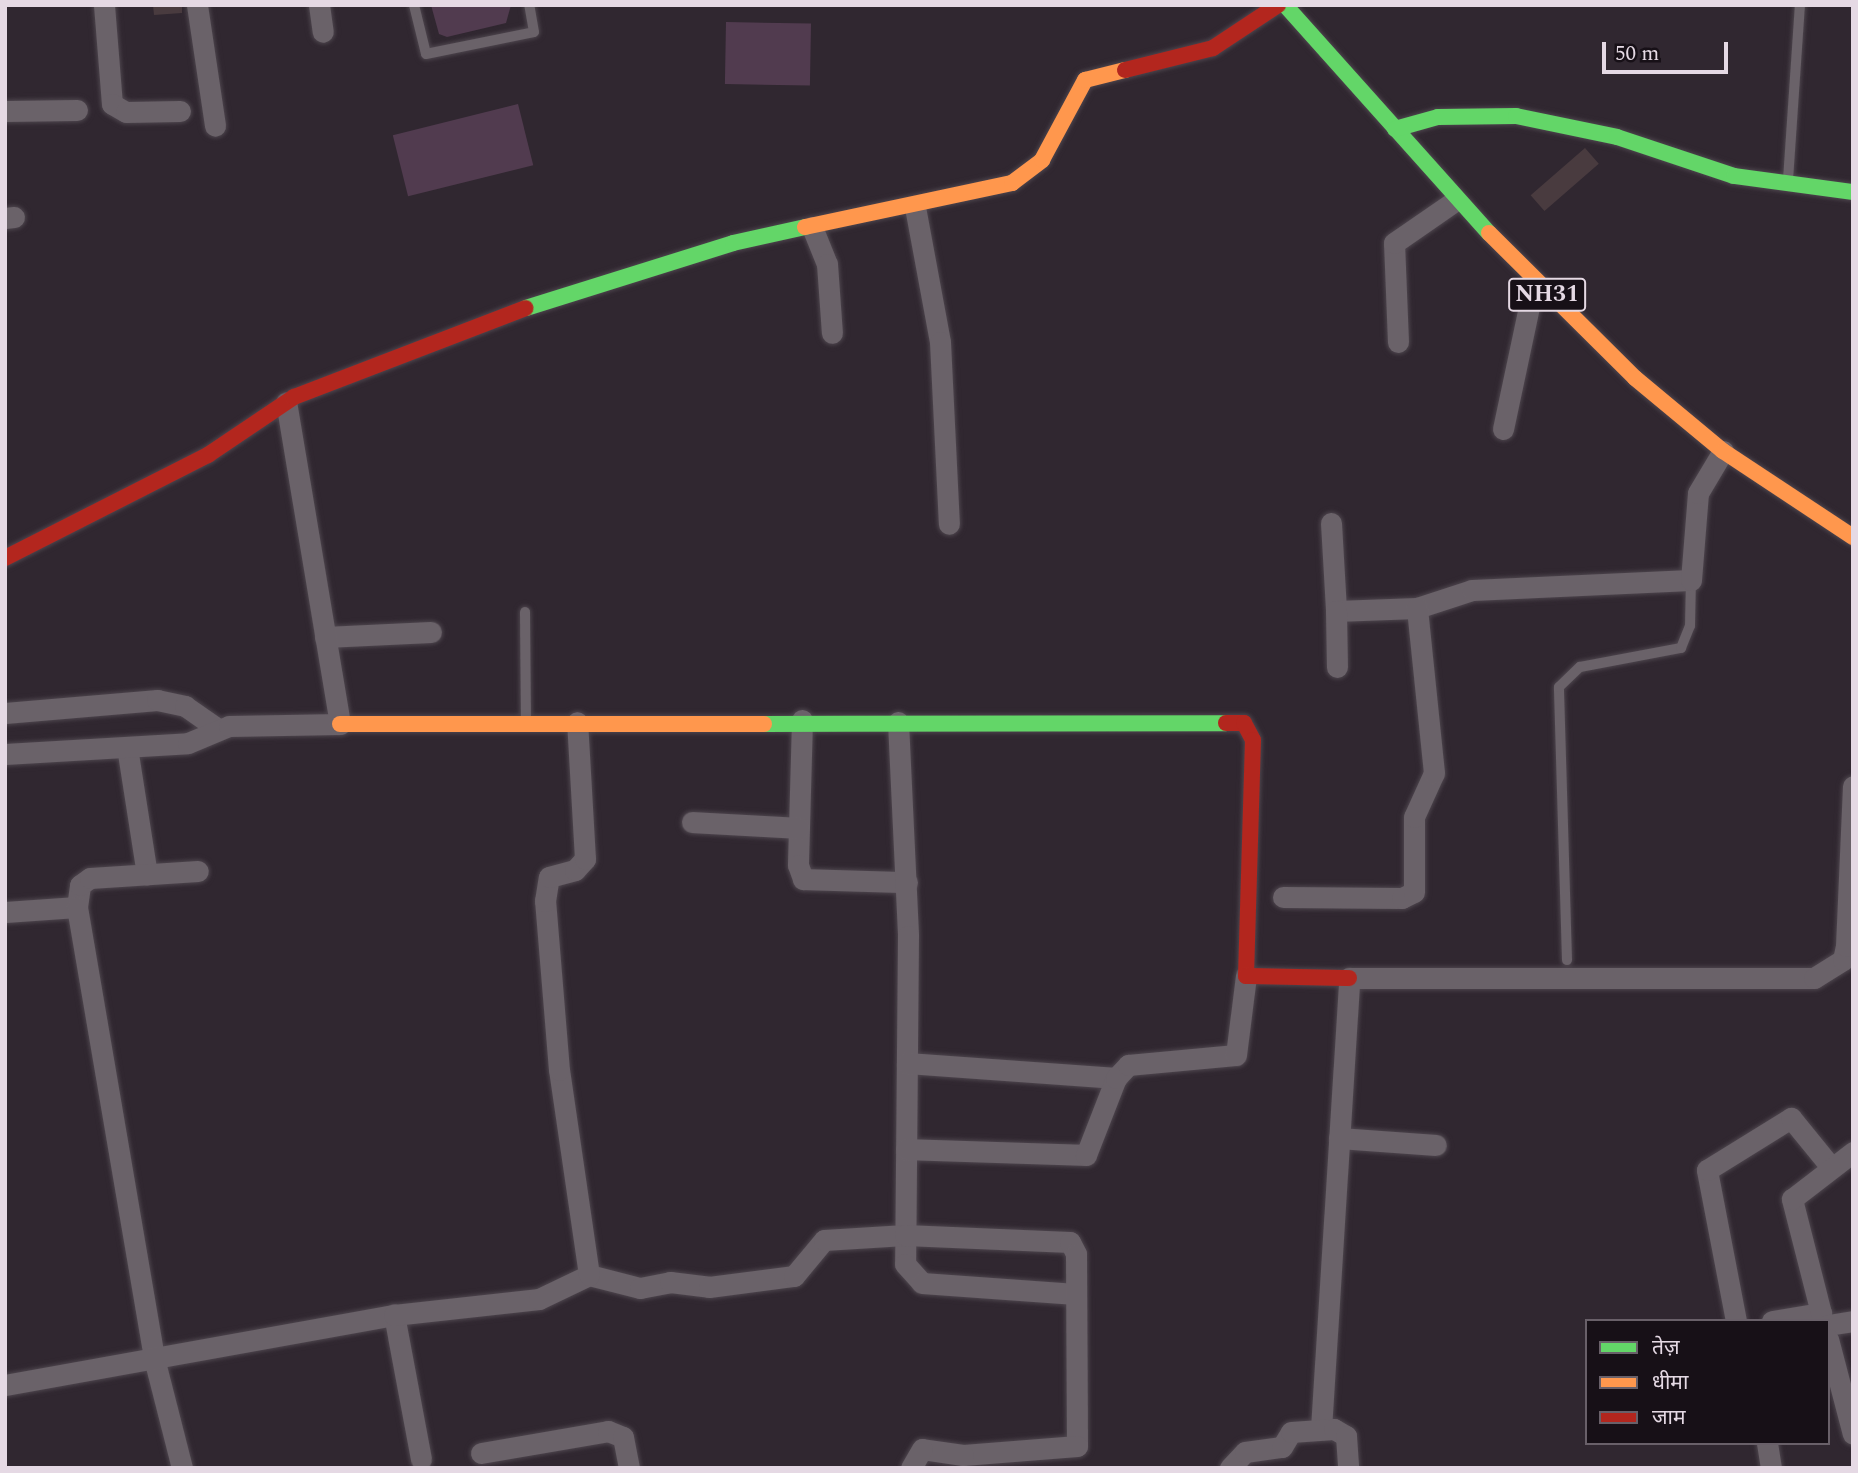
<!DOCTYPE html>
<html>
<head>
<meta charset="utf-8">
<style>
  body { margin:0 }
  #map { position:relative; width:1858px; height:1473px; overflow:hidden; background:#302730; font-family:Spectral,"Noto Sans Devanagari",serif }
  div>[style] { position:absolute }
  .green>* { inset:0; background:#513b4f; transform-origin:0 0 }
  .building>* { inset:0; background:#493b3f; transform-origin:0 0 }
  .roads { filter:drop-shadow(0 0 2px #4d454d) drop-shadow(0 0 2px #4d454d) }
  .lane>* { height:10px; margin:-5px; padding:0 5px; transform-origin:5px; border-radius:5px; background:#6a6269 }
  .street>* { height:21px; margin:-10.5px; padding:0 10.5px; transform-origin:10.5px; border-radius:10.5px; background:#6a6269 }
  .fast>* { height:16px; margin:-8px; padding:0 8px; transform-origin:8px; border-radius:8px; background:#63d668 }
  .slow>* { height:16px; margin:-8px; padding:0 8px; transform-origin:8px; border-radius:8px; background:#ff974d }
  .jam>* { height:16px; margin:-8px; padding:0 8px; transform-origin:8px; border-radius:8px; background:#b3261e }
  span { translate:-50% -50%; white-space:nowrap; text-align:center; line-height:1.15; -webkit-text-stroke:7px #171017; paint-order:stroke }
  .shield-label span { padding:2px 5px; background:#171017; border:2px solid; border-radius:5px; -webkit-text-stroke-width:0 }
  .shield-label { font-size:23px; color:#e5d9e4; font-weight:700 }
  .frame { position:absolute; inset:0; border:7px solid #e5d9e4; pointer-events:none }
  .legend { position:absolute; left:1585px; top:1319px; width:245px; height:126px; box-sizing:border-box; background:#171017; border:2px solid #696069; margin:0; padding:9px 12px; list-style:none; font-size:21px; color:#e5d9e4 }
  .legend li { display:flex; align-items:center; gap:14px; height:35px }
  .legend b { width:35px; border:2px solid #696069 }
  .scale { position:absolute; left:1602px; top:42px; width:126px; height:32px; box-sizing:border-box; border:4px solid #e5d9e4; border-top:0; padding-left:9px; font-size:21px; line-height:24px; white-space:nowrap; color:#e5d9e4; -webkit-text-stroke:5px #171017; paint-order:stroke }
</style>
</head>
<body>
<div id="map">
  <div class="green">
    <div style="clip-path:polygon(431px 5px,511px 5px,506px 23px,447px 37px,439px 34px)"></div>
    <div style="left:726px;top:22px;width:85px;height:62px;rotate:1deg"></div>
    <div style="left:518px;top:104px;width:63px;height:129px;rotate:76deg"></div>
  </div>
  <div class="building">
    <div style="clip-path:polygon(153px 5px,182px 5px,182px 13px,154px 15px)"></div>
    <div style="left:1585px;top:148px;width:21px;height:72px;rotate:49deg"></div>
  </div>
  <div class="roads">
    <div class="lane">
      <div style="left:414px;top:5px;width:50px;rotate:76.2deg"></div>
      <div style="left:426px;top:54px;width:110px;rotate:-11.5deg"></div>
      <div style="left:534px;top:32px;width:27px;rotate:-100deg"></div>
      <div style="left:1788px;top:180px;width:175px;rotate:-86.1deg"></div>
      <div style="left:525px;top:612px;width:109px;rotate:89.5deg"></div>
      <div style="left:1567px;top:960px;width:273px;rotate:-91.7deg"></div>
      <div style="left:1559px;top:687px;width:29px;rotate:-44deg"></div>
      <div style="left:1580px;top:667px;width:103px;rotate:-10.7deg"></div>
      <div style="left:1681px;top:648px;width:24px;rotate:-68deg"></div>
      <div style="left:1690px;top:626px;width:46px;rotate:-88.8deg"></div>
    </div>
    <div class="street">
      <div style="left:104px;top:5px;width:99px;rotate:85.4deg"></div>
      <div style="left:112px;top:104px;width:16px;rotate:30deg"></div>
      <div style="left:126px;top:112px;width:54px;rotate:-1.1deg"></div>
      <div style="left:197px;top:5px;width:122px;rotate:81.5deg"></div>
      <div style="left:319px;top:5px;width:27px;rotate:82deg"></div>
      <div style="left:5px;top:111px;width:72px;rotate:-0.8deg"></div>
      <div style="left:915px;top:207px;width:137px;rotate:79.5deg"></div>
      <div style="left:940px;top:342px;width:182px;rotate:87.2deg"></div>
      <div style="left:5px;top:218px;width:9px;rotate:-6deg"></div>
      <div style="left:812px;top:227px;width:40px;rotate:68deg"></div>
      <div style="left:827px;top:264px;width:69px;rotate:85.9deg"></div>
      <div style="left:1398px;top:342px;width:99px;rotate:-92.3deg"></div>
      <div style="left:1394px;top:243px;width:75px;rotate:-34.7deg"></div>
      <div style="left:1503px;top:429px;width:149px;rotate:-78deg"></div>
      <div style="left:1331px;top:523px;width:88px;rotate:86.7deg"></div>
      <div style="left:1336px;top:611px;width:81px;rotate:-2.1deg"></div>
      <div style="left:1417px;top:608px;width:58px;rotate:-18.1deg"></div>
      <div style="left:1472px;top:590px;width:219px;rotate:-2.6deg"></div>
      <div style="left:1691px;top:580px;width:87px;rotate:-85.4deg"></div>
      <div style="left:1698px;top:493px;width:49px;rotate:-59.2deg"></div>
      <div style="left:1336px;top:611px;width:56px;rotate:89deg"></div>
      <div style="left:325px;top:637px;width:106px;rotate:-2.7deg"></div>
      <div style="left:5px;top:713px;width:153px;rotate:-4.9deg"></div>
      <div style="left:157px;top:700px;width:29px;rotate:12deg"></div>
      <div style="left:185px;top:706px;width:40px;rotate:34.9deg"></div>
      <div style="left:802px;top:720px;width:145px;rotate:91.6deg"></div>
      <div style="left:798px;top:865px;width:15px;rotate:70deg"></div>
      <div style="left:803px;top:879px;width:104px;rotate:1.7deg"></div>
      <div style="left:898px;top:722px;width:214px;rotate:87.3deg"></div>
      <div style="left:908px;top:936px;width:328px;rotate:90.5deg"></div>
      <div style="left:905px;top:1264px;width:25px;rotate:48deg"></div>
      <div style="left:922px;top:1283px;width:154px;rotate:4.1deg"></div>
      <div style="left:127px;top:747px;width:129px;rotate:81.1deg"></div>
      <div style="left:5px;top:754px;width:183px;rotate:-3.4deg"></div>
      <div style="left:188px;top:743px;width:44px;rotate:-22.5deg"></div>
      <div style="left:229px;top:726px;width:111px;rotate:-1deg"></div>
      <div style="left:340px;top:724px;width:326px;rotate:-99.5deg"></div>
      <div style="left:692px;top:822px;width:107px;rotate:3.2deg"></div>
      <div style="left:1283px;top:897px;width:119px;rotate:0.5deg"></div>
      <div style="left:1402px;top:898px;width:13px;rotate:-27deg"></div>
      <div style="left:1414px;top:892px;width:75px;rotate:-90deg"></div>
      <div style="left:1414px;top:817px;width:48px;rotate:-65.6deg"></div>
      <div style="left:1434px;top:773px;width:166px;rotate:-95.9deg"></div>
      <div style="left:77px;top:907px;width:22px;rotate:-82deg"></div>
      <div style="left:80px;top:885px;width:12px;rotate:-35deg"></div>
      <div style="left:90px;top:878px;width:108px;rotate:-3.7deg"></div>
      <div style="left:5px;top:912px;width:72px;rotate:-4deg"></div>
      <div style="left:77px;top:907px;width:462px;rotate:80.3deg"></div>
      <div style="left:155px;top:1362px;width:109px;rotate:75.7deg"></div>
      <div style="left:907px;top:1063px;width:210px;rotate:4.1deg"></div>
      <div style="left:1339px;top:1138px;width:97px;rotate:4.1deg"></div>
      <div style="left:906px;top:1149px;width:180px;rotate:1.9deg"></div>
      <div style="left:1086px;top:1155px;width:83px;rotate:-68.7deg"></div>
      <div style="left:1116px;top:1078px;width:18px;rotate:-47deg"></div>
      <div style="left:1128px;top:1065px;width:108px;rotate:-5.3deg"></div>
      <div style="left:1236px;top:1055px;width:80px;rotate:-82.8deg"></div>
      <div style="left:589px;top:1275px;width:53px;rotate:14.3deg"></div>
      <div style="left:640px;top:1288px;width:31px;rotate:-11deg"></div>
      <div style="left:670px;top:1282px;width:39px;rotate:7deg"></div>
      <div style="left:709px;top:1287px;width:86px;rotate:-7.4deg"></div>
      <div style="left:794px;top:1276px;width:47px;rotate:-50.2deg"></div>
      <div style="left:824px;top:1240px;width:81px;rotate:-3.5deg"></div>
      <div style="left:905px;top:1235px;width:165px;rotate:2.4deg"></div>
      <div style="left:1070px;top:1242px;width:13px;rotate:63deg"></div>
      <div style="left:1076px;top:1254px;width:192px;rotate:89.7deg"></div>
      <div style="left:1077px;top:1446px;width:114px;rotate:175.5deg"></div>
      <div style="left:963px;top:1455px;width:41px;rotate:-171.7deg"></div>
      <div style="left:922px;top:1449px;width:22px;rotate:120deg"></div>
      <div style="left:1736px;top:1321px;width:154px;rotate:-100.9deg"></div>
      <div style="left:1707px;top:1170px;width:99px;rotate:-31.8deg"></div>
      <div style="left:1791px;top:1118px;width:63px;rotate:50.8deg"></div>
      <div style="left:1772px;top:1321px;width:50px;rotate:-9.3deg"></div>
      <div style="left:1821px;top:1313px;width:118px;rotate:-104.3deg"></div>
      <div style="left:1792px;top:1199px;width:77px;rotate:-37.6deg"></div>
      <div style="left:1828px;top:1325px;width:25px;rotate:-9deg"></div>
      <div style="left:1828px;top:1339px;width:98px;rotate:75.3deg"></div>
      <div style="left:5px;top:1385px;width:395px;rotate:-10.2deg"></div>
      <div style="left:1321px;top:1429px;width:452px;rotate:-86.4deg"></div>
      <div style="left:1349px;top:978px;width:465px"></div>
      <div style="left:1814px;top:978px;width:34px;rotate:-32deg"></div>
      <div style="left:1843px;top:960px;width:14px;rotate:-78deg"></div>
      <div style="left:1846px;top:946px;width:160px;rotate:-87.5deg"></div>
      <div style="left:1767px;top:1443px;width:25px;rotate:81deg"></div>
      <div style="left:481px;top:1453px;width:129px;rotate:-9.8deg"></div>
      <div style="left:608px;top:1431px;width:16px;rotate:22deg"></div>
      <div style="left:623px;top:1437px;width:32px;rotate:79deg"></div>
      <div style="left:421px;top:1459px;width:147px;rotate:-100.6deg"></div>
      <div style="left:394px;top:1315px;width:146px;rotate:-6.3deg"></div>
      <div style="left:539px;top:1299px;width:55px;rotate:-25.6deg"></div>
      <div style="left:589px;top:1275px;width:207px;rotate:-98.3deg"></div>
      <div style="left:559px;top:1070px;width:170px;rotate:-94.7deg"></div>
      <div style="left:545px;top:901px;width:24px;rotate:-81deg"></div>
      <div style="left:549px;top:877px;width:27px;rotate:-15deg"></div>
      <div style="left:575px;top:870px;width:15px;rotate:-48deg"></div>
      <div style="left:585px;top:859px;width:137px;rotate:-93.3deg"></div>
      <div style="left:1230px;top:1468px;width:22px;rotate:-47deg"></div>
      <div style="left:1245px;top:1452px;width:37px;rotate:-8deg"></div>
      <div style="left:1282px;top:1447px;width:17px;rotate:-59deg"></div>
      <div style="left:1291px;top:1432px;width:43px;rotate:-4deg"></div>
      <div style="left:1334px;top:1429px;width:14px;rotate:30deg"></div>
      <div style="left:1346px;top:1436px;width:32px;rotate:86deg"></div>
    </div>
    <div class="fast">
      <div style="left:1285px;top:5px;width:306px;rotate:48.2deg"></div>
      <div style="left:1395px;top:129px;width:45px;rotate:-15.6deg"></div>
      <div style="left:1438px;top:117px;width:78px;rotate:-0.7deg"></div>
      <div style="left:1516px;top:116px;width:103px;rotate:11.7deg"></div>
      <div style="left:1617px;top:137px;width:123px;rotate:18.4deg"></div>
      <div style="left:1734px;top:176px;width:120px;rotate:7.7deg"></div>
      <div style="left:526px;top:308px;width:217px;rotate:-17.4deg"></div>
      <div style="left:733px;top:243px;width:74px;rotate:-12.5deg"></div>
      <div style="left:764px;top:724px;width:462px;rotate:-0.1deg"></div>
    </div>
    <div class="slow">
      <div style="left:805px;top:227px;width:212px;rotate:-12deg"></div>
      <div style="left:1012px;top:183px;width:38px;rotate:-37deg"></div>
      <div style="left:1042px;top:160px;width:91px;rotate:-61.7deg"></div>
      <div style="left:1085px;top:80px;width:41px;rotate:-14deg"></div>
      <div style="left:1489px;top:233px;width:206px;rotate:44.8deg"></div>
      <div style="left:1635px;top:378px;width:114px;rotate:39.7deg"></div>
      <div style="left:1723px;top:451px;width:156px;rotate:33.5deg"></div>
      <div style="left:340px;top:724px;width:424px"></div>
    </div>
    <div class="jam">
      <div style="left:1125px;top:70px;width:91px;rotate:-14deg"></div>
      <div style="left:1213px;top:48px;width:78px;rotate:-33.5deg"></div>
      <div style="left:5px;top:558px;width:228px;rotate:-26.9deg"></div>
      <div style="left:208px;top:455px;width:104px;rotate:-34deg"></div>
      <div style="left:294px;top:397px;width:248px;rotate:-21deg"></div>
      <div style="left:1226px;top:723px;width:18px"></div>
      <div style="left:1244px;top:723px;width:19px;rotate:62deg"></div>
      <div style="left:1253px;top:740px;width:236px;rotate:91.7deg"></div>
      <div style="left:1246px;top:976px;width:103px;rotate:1.1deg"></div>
    </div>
  </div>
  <div class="shield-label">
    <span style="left:1547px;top:295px">NH31</span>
  </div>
  <div class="frame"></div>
  <ul class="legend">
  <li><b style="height:9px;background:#63d668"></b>तेज़</li>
  <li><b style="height:9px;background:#ff974d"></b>धीमा</li>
  <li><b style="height:9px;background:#b3261e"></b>जाम</li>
  </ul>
  <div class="scale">50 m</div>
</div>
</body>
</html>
